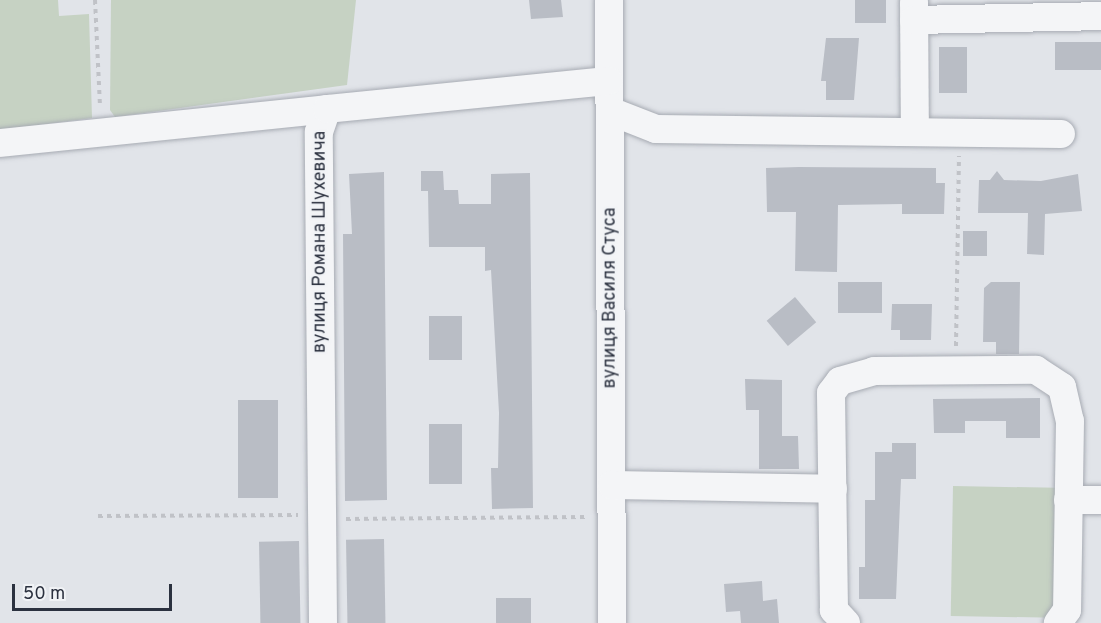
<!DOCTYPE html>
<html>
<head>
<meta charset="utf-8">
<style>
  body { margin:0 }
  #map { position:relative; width:1101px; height:623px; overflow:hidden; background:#e1e4e9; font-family:Overpass,sans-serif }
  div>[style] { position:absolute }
  .green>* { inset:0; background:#c6d2c3; transform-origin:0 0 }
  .building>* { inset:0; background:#b9bdc5; transform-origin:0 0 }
  .path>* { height:4px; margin-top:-2px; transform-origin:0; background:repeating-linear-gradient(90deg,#c0c2c7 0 4.5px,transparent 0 9px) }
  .roads { filter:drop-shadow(0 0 2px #a7abb3) drop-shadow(0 0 2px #a7abb3) }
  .minor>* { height:28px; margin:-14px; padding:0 14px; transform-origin:14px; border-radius:14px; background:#f4f5f7 }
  span { translate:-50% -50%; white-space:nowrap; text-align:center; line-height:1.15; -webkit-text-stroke:4.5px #f1f3f6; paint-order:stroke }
  .street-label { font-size:18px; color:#2b313f }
  .scale { position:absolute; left:12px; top:584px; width:160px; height:27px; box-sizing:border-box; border:3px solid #2b313f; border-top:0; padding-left:8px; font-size:18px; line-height:21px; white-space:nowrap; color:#2b313f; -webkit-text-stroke:4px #f1f3f6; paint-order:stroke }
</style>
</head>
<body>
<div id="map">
  <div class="green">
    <div style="clip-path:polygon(0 0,58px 0,59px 16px,89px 14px,92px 118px,0 130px)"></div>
    <div style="clip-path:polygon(111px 0,356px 0,347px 85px,115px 117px,110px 110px)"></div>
    <div style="left:953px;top:486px;width:104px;height:130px;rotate:1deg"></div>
  </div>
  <div class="building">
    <div style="clip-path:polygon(529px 0,561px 0,563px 17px,531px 19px)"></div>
    <div style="left:855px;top:0;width:31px;height:23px"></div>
    <div style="clip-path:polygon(826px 38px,859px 38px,854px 100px,826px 100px,826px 81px,821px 81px)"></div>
    <div style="left:1101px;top:42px;width:28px;height:46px;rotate:90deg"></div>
    <div style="left:939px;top:47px;width:28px;height:46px"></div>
    <div style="clip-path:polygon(799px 167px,936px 168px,936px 183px,945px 183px,944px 214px,902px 214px,902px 204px,838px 205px,837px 272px,795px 271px,796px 212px,767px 212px,766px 168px)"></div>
    <div style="clip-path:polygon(421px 171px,443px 171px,444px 190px,458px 190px,459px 204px,491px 204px,491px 174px,530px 173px,533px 508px,492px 509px,491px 468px,498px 468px,499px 413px,491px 270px,485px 271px,485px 247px,429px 247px,428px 191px,421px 191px)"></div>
    <div style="clip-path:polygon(997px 171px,1004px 180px,1041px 181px,1078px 174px,1082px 211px,1045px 214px,1044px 255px,1027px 254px,1028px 213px,978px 213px,979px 180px,990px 180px)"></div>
    <div style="clip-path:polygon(384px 172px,387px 500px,345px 501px,343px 234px,352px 234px,349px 174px)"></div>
    <div style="left:963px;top:231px;width:24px;height:25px"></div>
    <div style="left:882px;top:282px;width:31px;height:44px;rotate:90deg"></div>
    <div style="clip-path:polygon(991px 282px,1020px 282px,1019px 354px,996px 354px,996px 342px,983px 342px,984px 288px)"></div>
    <div style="left:795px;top:297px;width:33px;height:37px;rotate:50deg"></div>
    <div style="clip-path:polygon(892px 304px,932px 304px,931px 340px,900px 340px,900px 330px,891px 330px)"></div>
    <div style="left:429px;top:316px;width:33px;height:44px"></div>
    <div style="clip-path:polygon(745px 379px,782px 380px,782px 436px,798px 436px,799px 469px,759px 469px,759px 410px,746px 410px)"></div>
    <div style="clip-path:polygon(1040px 398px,1040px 438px,1006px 438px,1006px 421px,965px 421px,965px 433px,934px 433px,933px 399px)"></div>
    <div style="left:238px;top:400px;width:40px;height:98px"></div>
    <div style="left:429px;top:424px;width:33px;height:60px"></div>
    <div style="clip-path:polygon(892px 443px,916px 443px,916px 479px,901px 479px,896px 599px,859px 599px,859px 567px,865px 567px,865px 500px,875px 500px,875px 452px,892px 452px)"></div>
    <div style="left:384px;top:539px;width:84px;height:38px;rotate:89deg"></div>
    <div style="left:299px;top:541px;width:82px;height:40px;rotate:89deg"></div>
    <div style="clip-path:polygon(762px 581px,763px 601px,777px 599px,779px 623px,741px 623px,740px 611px,726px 612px,724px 584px)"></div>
    <div style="left:496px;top:598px;width:35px;height:25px"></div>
  </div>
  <div class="path">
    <div style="left:95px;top:0;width:108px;rotate:87.3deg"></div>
    <div style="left:956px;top:346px;width:190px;rotate:-89.1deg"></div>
    <div style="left:98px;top:516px;width:200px;rotate:-0.3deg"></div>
    <div style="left:346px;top:519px;width:242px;rotate:-0.5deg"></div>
  </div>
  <div class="roads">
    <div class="minor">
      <div style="left:609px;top:0;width:623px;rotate:89.72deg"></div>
      <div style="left:914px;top:2px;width:130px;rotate:89.6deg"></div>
      <div style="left:914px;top:20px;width:187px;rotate:-1.2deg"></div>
      <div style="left:610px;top:111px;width:49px;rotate:21.4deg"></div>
      <div style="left:656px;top:129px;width:405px;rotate:0.7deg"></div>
      <div style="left:0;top:143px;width:329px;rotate:-5.9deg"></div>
      <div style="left:612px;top:485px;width:221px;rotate:1deg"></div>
      <div style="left:1068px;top:500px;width:33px"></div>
      <div style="left:323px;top:623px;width:491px;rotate:-90.5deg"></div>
      <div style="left:319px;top:132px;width:24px;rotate:-71deg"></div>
      <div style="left:327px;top:109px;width:283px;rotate:-5.7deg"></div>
      <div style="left:846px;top:623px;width:18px;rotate:-133deg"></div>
      <div style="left:834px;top:610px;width:217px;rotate:-90.8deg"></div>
      <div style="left:831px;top:393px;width:15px;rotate:-53deg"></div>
      <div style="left:840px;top:381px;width:35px;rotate:-16deg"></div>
      <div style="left:874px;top:371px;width:162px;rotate:-0.4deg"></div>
      <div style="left:1036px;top:370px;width:31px;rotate:33deg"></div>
      <div style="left:1062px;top:387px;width:35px;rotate:77deg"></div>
      <div style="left:1070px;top:421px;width:189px;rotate:90.9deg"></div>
      <div style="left:1067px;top:610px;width:16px;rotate:125deg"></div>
    </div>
  </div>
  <div class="street-label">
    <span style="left:321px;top:242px;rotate:-90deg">вулиця Романа Шухевича</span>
    <span style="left:611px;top:298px;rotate:-90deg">вулиця Василя Стуса</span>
  </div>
  <div class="scale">50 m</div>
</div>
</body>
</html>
